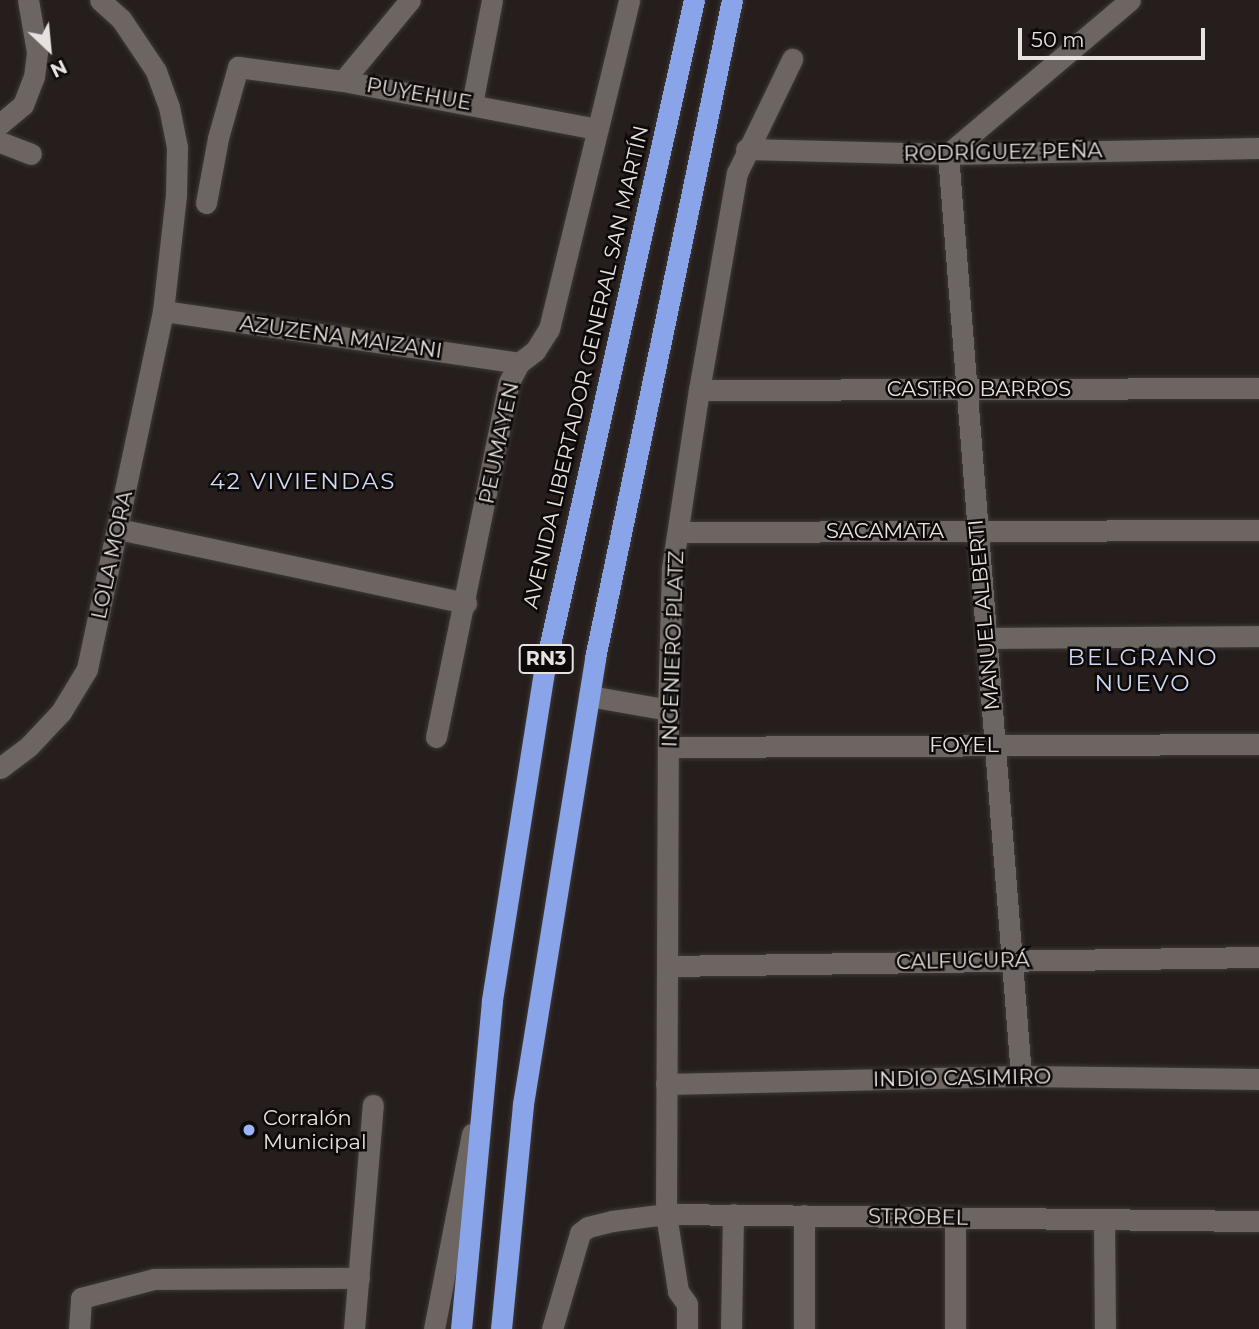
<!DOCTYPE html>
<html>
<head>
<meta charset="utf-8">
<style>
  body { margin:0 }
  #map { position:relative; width:1259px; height:1329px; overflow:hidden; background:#251e1c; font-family:Montserrat,sans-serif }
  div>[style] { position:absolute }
  .roads { filter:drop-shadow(0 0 2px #3e3837) drop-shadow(0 0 2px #3e3837) }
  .minor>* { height:21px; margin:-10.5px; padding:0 10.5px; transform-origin:10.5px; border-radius:10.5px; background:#6d6562 }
  .highway>* { height:21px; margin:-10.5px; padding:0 10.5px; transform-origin:10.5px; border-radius:10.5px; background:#8aa4ea }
  .dots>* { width:19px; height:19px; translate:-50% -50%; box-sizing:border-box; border:4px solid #0c0908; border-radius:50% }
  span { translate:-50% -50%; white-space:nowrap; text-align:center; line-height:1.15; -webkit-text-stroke:5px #0c0908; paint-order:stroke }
  .shield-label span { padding:2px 5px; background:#0c0908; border:2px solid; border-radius:5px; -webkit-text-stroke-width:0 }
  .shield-label { font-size:19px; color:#e7e2e1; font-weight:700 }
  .street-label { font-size:21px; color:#e7e2e1 }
  .poi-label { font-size:21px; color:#e7e2e1 }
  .left { translate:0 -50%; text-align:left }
  .neighbourhood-label { font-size:23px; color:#cfdaf6; letter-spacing:2px }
  .north { position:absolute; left:14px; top:14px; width:70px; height:70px; -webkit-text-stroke:5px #0c0908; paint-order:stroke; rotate:154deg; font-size:19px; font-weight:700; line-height:28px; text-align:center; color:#e7e2e1 }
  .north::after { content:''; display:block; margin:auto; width:24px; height:32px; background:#e7e2e1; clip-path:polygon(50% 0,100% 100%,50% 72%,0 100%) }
  .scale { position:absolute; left:1018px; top:28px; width:187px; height:32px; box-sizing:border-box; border:4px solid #e7e2e1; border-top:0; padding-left:9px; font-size:21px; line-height:24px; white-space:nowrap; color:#e7e2e1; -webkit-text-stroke:5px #0c0908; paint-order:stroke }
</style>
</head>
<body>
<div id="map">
  <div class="roads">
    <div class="minor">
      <div style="left:343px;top:81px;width:105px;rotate:-50.4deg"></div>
      <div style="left:472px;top:104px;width:106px;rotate:-79.1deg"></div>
      <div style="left:0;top:124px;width:30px;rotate:-40deg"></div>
      <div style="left:23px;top:105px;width:30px;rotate:-69deg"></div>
      <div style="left:34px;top:77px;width:25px;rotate:-83deg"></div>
      <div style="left:37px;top:52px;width:53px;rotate:-99.8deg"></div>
      <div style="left:0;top:142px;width:33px;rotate:21deg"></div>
      <div style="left:746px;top:149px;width:202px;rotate:1.4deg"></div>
      <div style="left:948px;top:154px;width:311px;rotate:-1.1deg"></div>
      <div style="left:948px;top:154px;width:925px;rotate:85.47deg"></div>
      <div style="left:948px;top:154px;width:238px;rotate:-40.2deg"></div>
      <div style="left:206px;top:203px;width:66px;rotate:-79.5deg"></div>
      <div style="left:218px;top:138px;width:74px;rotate:-74.3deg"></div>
      <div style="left:238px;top:67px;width:106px;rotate:7.6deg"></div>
      <div style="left:343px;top:81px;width:259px;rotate:10.7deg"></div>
      <div style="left:163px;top:311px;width:360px;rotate:8.3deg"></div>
      <div style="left:699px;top:390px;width:560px;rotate:-0.2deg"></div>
      <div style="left:118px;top:529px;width:356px;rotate:12deg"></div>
      <div style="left:678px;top:532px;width:581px;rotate:-0.2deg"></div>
      <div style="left:986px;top:638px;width:273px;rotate:-0.4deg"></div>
      <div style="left:589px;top:696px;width:80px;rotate:10deg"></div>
      <div style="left:436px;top:737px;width:362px;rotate:-78.4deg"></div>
      <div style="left:509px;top:382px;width:21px;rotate:-62deg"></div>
      <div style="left:519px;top:363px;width:20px;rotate:-37deg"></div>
      <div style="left:535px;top:351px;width:26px;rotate:-58deg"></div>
      <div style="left:549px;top:329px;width:339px;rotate:-76.3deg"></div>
      <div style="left:668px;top:747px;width:591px;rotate:-0.29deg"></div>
      <div style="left:0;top:768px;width:36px;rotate:-37deg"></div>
      <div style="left:29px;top:746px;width:47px;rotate:-46.7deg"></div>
      <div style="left:61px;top:712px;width:50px;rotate:-58.8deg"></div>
      <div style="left:87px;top:669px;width:366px;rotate:-78deg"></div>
      <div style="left:163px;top:311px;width:117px;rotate:-83.6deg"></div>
      <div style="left:176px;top:195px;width:48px;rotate:-88.8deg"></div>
      <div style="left:177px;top:147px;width:41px;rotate:-101.3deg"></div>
      <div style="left:169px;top:107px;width:38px;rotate:-110deg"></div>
      <div style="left:156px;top:71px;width:63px;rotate:-123.9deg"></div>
      <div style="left:121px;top:19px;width:28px;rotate:-138deg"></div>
      <div style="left:667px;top:966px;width:592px;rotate:-0.87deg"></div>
      <div style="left:666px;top:1084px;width:355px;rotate:-1.3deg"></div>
      <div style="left:1021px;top:1076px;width:238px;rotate:0.7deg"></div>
      <div style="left:804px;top:1215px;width:114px;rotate:90deg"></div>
      <div style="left:955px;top:1217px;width:112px;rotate:90deg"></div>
      <div style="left:1104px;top:1219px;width:110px;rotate:89.5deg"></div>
      <div style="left:79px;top:1329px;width:31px;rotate:-86deg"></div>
      <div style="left:81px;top:1298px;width:75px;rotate:-14.6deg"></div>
      <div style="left:154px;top:1279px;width:205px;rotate:-0.3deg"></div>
      <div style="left:354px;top:1329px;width:225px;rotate:-85.2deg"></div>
      <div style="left:434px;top:1329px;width:199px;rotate:-79deg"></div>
      <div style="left:552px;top:1329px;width:100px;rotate:-73.7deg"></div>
      <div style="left:580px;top:1233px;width:10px;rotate:-37deg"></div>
      <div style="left:588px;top:1227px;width:25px;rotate:-14deg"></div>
      <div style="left:612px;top:1221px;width:54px;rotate:-7.4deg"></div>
      <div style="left:666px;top:1214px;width:593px;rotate:0.68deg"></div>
      <div style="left:687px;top:1329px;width:25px;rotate:-90deg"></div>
      <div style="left:687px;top:1304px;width:16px;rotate:-125deg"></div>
      <div style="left:678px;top:1291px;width:78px;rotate:-98.9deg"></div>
      <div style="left:666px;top:1214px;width:504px;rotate:-89.77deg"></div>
      <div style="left:668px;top:710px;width:142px;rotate:-88.4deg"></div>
      <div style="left:672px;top:568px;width:180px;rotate:-81.4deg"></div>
      <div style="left:699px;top:390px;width:220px;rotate:-80.1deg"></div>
      <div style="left:737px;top:173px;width:127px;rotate:-64.2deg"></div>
      <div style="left:731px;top:1329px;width:115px;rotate:-89deg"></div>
    </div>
    <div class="highway">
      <div style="left:461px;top:1329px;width:330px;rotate:-84.6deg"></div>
      <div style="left:492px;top:1000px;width:333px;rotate:-81deg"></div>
      <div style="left:544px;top:671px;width:688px;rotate:-77.4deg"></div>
      <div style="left:501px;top:1329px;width:226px;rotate:-84.4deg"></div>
      <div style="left:523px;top:1104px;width:452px;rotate:-80.8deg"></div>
      <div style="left:595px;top:658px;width:672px;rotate:-78.24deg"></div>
    </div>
  </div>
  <div class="dots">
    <div style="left:249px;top:1130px;background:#9ab5fd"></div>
  </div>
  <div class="shield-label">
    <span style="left:546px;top:659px">RN3</span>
  </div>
  <div class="street-label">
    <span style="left:419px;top:94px;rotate:10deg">PUYEHUE</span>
    <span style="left:1003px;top:152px;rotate:-1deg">RODRÍGUEZ PEÑA</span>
    <span style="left:341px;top:337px;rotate:8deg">AZUZENA MAIZANI</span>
    <span style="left:586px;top:367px;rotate:-77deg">AVENIDA LIBERTADOR GENERAL SAN MARTÍN</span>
    <span style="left:979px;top:389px">CASTRO BARROS</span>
    <span style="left:499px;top:443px;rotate:-78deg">PEUMAYEN</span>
    <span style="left:885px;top:531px">SACAMATA</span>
    <span style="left:112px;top:555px;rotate:-78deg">LOLA MORA</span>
    <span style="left:984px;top:615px;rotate:-95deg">MANUEL ALBERTI</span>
    <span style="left:673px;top:649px;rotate:-88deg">INGENIERO PLATZ</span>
    <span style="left:964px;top:745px">FOYEL</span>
    <span style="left:963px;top:961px;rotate:-1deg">CALFUCURÁ</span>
    <span style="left:962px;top:1078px;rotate:-1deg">INDIO CASIMIRO</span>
    <span style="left:918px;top:1217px;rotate:1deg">STROBEL</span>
  </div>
  <div class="poi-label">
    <span class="left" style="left:263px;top:1130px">Corralón<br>Municipal</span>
  </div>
  <div class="neighbourhood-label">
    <span style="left:303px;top:481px">42 VIVIENDAS</span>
    <span style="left:1143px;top:670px">BELGRANO<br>NUEVO</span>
  </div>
  <div class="north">N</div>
  <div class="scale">50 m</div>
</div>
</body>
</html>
